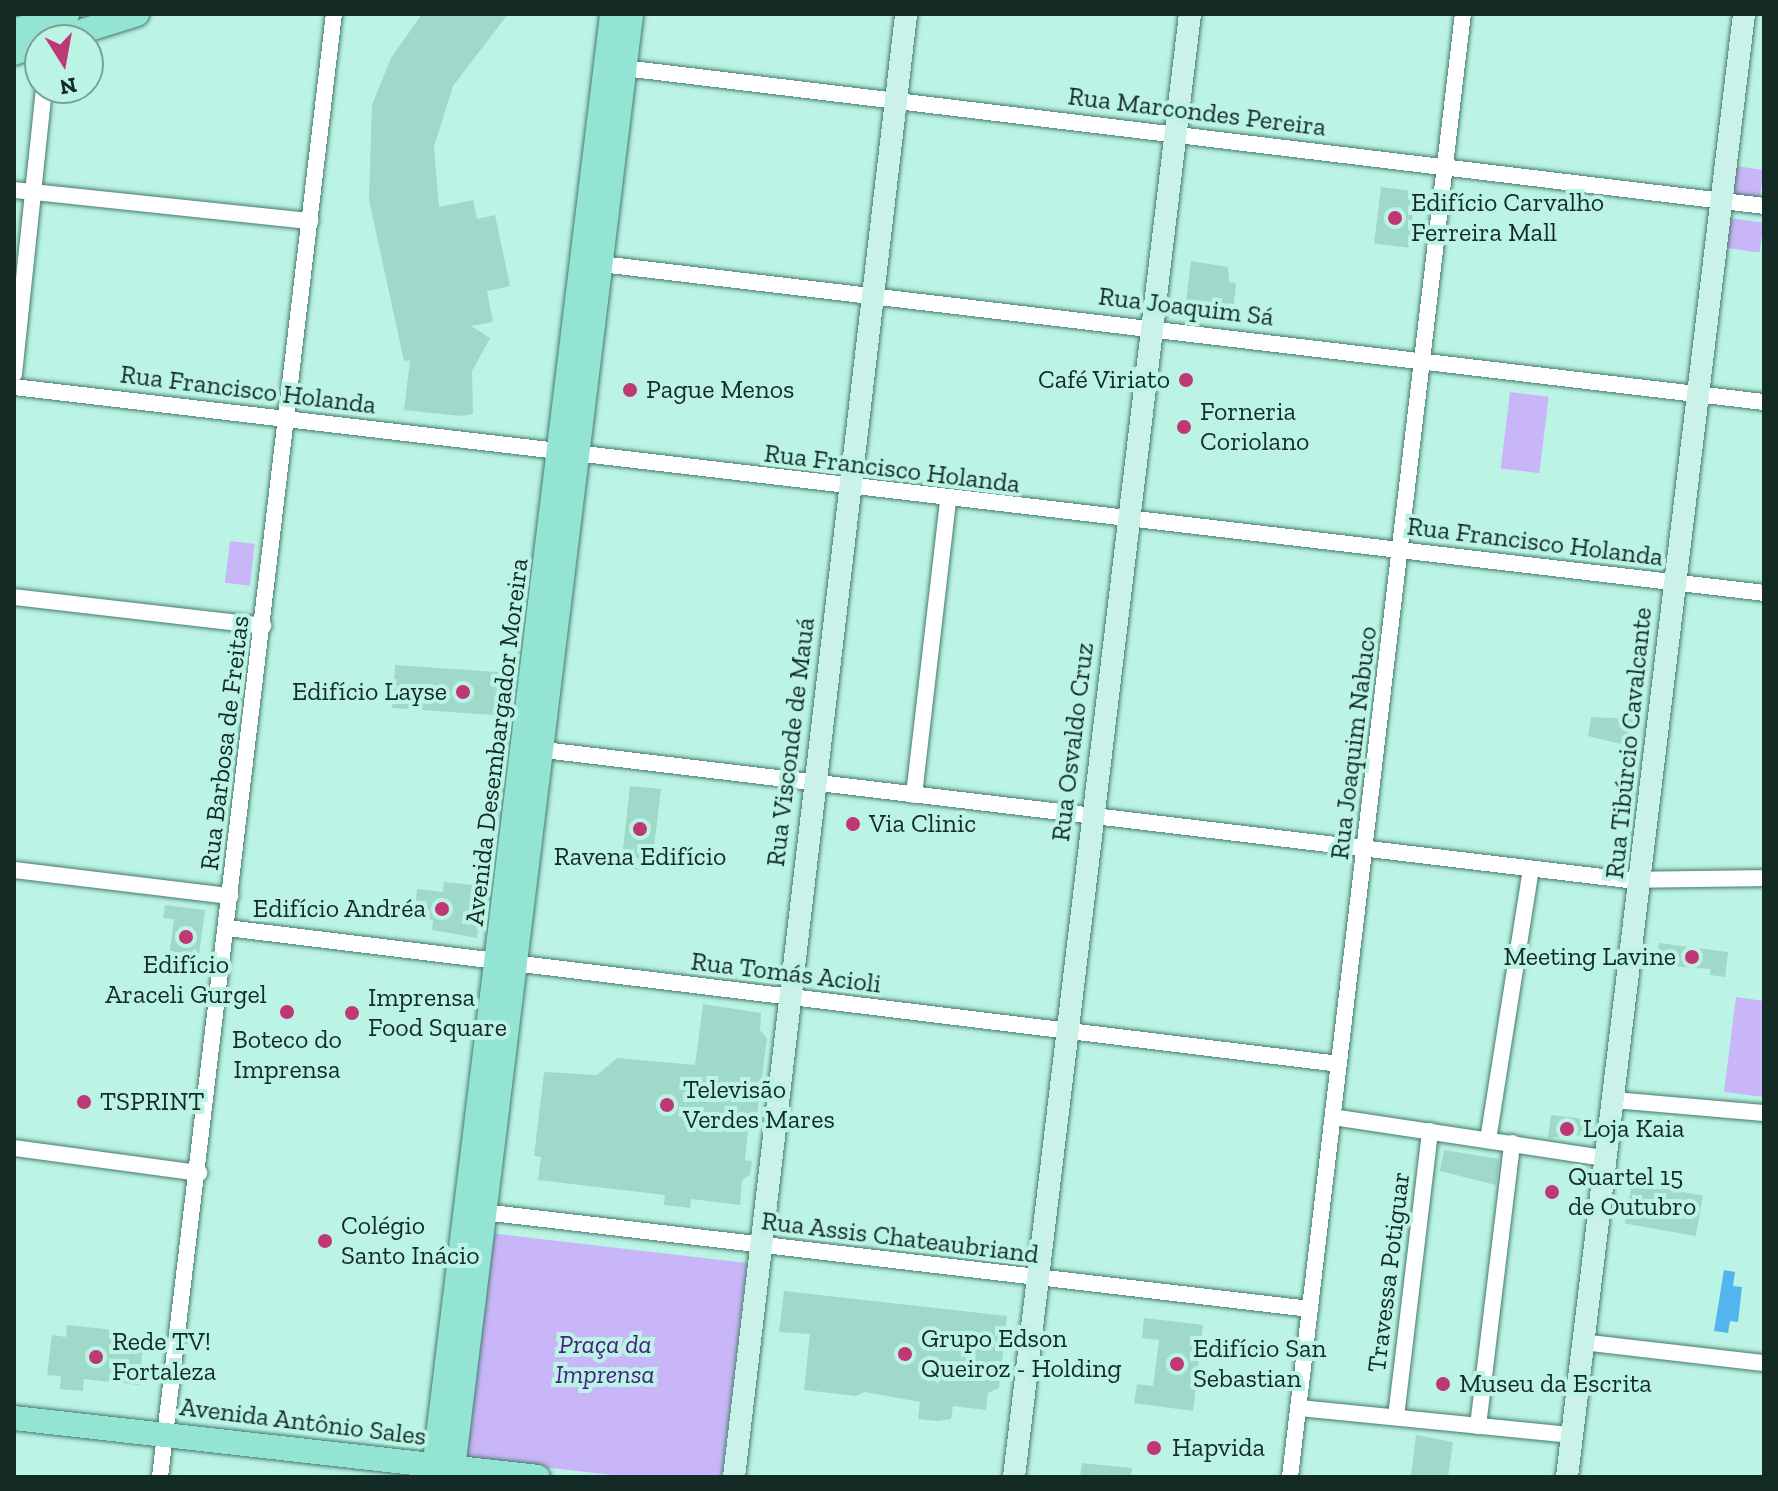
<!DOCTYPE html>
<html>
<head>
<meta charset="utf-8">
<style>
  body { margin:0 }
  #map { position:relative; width:1778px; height:1491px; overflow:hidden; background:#bbf4e5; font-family:"Zilla Slab",serif }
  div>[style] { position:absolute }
  .green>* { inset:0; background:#c8b6f8; transform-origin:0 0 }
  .water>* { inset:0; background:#53b5ed }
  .building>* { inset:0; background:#9fd9ca; transform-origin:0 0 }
  .roads { filter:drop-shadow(0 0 2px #447a6e) drop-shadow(0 0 2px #447a6e) }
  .street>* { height:16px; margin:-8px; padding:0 8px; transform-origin:8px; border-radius:8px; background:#fff }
  .secondary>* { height:22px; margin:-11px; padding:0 11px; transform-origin:11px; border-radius:11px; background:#caf2e9 }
  .primary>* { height:24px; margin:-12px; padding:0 12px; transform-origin:12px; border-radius:12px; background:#94e4d4 }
  .dots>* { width:22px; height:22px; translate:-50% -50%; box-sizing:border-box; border:4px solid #bbf4e5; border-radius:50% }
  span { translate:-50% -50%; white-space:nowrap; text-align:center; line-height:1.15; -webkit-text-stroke:8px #bbf4e5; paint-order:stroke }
  .street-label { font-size:26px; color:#142b25 }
  .poi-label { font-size:26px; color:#142b25 }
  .left { translate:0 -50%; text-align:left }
  .right { translate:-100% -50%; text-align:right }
  .park-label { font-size:26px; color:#481f81; font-style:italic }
  .frame { position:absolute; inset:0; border:16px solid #142b25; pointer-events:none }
  .north { position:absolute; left:24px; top:24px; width:80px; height:80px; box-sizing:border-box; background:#bbf4e5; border:2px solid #78a498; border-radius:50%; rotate:169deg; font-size:22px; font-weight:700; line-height:32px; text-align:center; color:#142b25 }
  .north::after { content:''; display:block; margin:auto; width:28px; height:36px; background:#bf3775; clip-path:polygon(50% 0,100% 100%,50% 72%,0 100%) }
</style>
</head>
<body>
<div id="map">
  <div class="green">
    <div style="left:1735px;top:166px;width:29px;height:30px;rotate:8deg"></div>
    <div style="left:1729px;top:218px;width:35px;height:30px;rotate:8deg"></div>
    <div style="left:1510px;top:392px;width:39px;height:77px;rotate:7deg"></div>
    <div style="left:230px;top:541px;width:25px;height:42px;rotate:7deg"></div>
    <div style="clip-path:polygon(1736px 997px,1764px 1001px,1764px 1097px,1724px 1092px)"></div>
    <div style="clip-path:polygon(489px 1233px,747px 1263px,722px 1477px,630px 1477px,463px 1458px)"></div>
  </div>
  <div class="water">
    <div style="clip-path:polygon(1724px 1270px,1735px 1272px,1733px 1286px,1742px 1287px,1738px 1322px,1730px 1321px,1728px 1333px,1714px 1331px)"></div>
  </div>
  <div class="building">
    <div style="clip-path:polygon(422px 14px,508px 14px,453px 86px,434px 147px,439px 207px,473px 200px,477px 219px,495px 215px,510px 286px,487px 291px,493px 322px,471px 326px,490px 338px,472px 371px,473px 414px,461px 416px,404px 410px,410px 360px,404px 361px,369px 200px,372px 105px,391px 58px)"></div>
    <div style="left:1381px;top:187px;width:35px;height:57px;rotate:7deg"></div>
    <div style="clip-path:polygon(1191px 261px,1228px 267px,1229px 282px,1236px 283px,1234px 304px,1186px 301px)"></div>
    <div style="left:395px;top:665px;width:105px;height:43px;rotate:4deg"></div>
    <div style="clip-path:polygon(1591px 717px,1633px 719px,1630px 746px,1588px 736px)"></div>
    <div style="clip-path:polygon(630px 786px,661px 789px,652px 864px,641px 862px,640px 870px,621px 867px)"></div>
    <div style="clip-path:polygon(444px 882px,474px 885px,471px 909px,481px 910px,477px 938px,432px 930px,433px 920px,414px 917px,417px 889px,443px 892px)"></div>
    <div style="clip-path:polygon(165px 905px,205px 910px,197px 969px,168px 965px,174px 919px,163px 918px)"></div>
    <div style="clip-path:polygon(1659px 943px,1728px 952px,1725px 977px,1710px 975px,1710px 969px,1656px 965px)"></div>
    <div style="clip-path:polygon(703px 1004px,761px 1013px,760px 1030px,767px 1038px,755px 1132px,748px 1131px,745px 1160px,752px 1161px,750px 1175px,742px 1180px,740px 1205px,691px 1199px,690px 1208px,664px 1205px,665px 1195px,538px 1180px,541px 1157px,534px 1156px,544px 1072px,597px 1075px,617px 1058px,695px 1065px)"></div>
    <div style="clip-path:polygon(1551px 1115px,1586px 1119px,1583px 1135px,1548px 1138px)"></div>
    <div style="clip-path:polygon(1444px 1150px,1499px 1159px,1496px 1185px,1440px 1171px)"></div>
    <div style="left:1632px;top:1183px;width:72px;height:41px;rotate:10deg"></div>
    <div style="clip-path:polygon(784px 1291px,1007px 1316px,999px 1388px,988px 1393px,986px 1410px,953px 1406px,951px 1419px,937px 1421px,918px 1419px,920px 1402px,865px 1392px,856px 1396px,804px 1390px,810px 1334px,779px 1332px)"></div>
    <div style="clip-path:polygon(1144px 1318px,1203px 1325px,1193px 1411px,1134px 1403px,1137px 1384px,1153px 1386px,1159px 1340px,1142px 1338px)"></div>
    <div style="clip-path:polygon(67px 1325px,114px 1330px,113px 1342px,143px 1345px,139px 1385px,84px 1379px,83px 1391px,60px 1389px,61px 1376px,47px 1375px,52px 1335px,66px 1337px)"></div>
    <div style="clip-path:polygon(1416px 1435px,1453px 1442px,1448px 1477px,1411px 1477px)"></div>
    <div style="clip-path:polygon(1082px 1463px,1132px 1468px,1131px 1477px,1080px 1477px)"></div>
  </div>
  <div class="roads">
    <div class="street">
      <div style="left:624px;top:68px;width:1148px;rotate:6.9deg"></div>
      <div style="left:14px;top:190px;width:298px;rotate:6deg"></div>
      <div style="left:601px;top:264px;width:1171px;rotate:6.77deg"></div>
      <div style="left:14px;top:374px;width:288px;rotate:-84deg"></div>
      <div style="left:14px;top:387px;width:1762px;rotate:6.71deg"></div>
      <div style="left:14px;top:597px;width:251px;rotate:6.6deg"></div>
      <div style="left:544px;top:750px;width:1092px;rotate:6.84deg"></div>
      <div style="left:1628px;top:880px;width:136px;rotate:-0.8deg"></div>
      <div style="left:914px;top:795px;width:298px;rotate:-83.4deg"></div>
      <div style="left:14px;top:870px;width:218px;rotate:6.9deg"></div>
      <div style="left:227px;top:928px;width:1120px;rotate:6.97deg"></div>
      <div style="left:1613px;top:1100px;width:152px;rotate:4.9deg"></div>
      <div style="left:1333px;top:1117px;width:275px;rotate:8.6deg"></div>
      <div style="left:1488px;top:1140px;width:274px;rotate:-81deg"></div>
      <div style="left:14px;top:1148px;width:187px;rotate:7.7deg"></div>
      <div style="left:483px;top:1212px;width:833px;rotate:6.69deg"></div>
      <div style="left:1582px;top:1342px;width:183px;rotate:6.6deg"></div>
      <div style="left:1300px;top:1408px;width:273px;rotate:5.7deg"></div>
      <div style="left:1396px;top:1417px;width:288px;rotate:-83.2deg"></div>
      <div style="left:1478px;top:1426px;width:285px;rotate:-83.1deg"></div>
      <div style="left:160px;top:1477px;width:1473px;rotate:-83.22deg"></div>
      <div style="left:1290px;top:1477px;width:1473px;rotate:-83.26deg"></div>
    </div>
    <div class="secondary">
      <div style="left:734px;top:1477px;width:1473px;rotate:-83.29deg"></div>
      <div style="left:1014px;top:1477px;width:1474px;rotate:-83.14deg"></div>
      <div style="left:1567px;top:1477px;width:1474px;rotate:-83.1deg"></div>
    </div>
    <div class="primary">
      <div style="left:14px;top:31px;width:56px;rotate:-17.8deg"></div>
      <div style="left:54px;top:40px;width:87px;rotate:-17.4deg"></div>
      <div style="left:14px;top:53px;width:28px;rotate:-19deg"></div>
      <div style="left:14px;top:1418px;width:527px;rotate:6.42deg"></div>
      <div style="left:433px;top:1477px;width:1474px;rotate:-83.02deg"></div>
      <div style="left:452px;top:1477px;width:1474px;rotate:-83.02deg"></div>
    </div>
  </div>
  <div class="dots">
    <div style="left:1395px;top:218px;background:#bf3775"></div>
    <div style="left:1186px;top:380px;background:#bf3775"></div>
    <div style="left:630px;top:390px;background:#bf3775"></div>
    <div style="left:1184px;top:427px;background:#bf3775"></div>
    <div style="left:463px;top:692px;background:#bf3775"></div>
    <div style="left:853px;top:824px;background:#bf3775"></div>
    <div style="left:640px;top:829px;background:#bf3775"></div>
    <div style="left:442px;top:909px;background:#bf3775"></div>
    <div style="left:186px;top:937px;background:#bf3775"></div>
    <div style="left:1692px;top:957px;background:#bf3775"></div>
    <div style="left:287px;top:1012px;background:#bf3775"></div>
    <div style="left:352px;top:1013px;background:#bf3775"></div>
    <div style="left:84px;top:1102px;background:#bf3775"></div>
    <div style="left:667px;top:1105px;background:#bf3775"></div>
    <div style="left:1567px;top:1129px;background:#bf3775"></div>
    <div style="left:1552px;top:1192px;background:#bf3775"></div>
    <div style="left:325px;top:1241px;background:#bf3775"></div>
    <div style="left:905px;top:1354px;background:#bf3775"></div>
    <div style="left:96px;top:1357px;background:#bf3775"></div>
    <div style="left:1177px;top:1364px;background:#bf3775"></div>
    <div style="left:1443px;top:1384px;background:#bf3775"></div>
    <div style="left:1154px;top:1448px;background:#bf3775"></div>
  </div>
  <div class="street-label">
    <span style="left:1197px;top:112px;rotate:7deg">Rua Marcondes Pereira</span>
    <span style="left:1186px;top:307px;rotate:7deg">Rua Joaquim Sá</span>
    <span style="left:248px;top:390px;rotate:7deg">Rua Francisco Holanda</span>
    <span style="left:892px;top:469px;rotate:7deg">Rua Francisco Holanda</span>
    <span style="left:1535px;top:542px;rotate:7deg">Rua Francisco Holanda</span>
    <span style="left:497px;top:742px;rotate:-83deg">Avenida Desembargador Moreira</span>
    <span style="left:791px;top:742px;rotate:-83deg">Rua Visconde de Mauá</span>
    <span style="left:1073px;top:742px;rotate:-83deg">Rua Osvaldo Cruz</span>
    <span style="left:225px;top:743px;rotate:-83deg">Rua Barbosa de Freitas</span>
    <span style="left:1354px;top:743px;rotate:-83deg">Rua Joaquim Nabuco</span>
    <span style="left:1629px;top:743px;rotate:-84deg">Rua Tibúrcio Cavalcante</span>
    <span style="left:786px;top:973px;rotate:7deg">Rua Tomás Acioli</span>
    <span style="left:900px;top:1238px;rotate:7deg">Rua Assis Chateaubriand</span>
    <span style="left:1389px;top:1272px;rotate:-83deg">Travessa Potiguar</span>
    <span style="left:303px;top:1422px;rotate:7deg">Avenida Antônio Sales</span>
  </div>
  <div class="poi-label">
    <span class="left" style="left:1411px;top:218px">Edifício Carvalho<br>Ferreira Mall</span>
    <span class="right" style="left:1170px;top:380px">Café Viriato</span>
    <span class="left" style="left:646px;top:390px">Pague Menos</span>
    <span class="left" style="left:1200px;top:427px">Forneria<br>Coriolano</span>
    <span class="right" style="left:447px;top:692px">Edifício Layse</span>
    <span class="left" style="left:869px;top:824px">Via Clinic</span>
    <span style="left:640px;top:857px">Ravena Edifício</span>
    <span class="right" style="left:426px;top:909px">Edifício Andréa</span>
    <span class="right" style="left:1676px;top:957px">Meeting Lavine</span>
    <span style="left:186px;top:980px">Edifício<br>Araceli Gurgel</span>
    <span class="left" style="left:368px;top:1013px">Imprensa<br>Food Square</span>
    <span style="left:287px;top:1055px">Boteco do<br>Imprensa</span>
    <span class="left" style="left:683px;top:1105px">Televisão<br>Verdes Mares</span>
    <span class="left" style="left:100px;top:1102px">TSPRINT</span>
    <span class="left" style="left:1583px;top:1129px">Loja Kaia</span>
    <span class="left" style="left:1568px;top:1192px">Quartel 15<br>de Outubro</span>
    <span class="left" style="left:341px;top:1241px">Colégio<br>Santo Inácio</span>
    <span class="left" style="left:921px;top:1354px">Grupo Edson<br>Queiroz - Holding</span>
    <span class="left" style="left:112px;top:1357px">Rede TV!<br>Fortaleza</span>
    <span class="left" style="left:1193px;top:1364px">Edifício San<br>Sebastian</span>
    <span class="left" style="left:1459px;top:1384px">Museu da Escrita</span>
    <span class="left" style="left:1172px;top:1448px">Hapvida</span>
  </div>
  <div class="park-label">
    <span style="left:605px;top:1360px">Praça da<br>Imprensa</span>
  </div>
  <div class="frame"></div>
  <div class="north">N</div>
</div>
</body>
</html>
